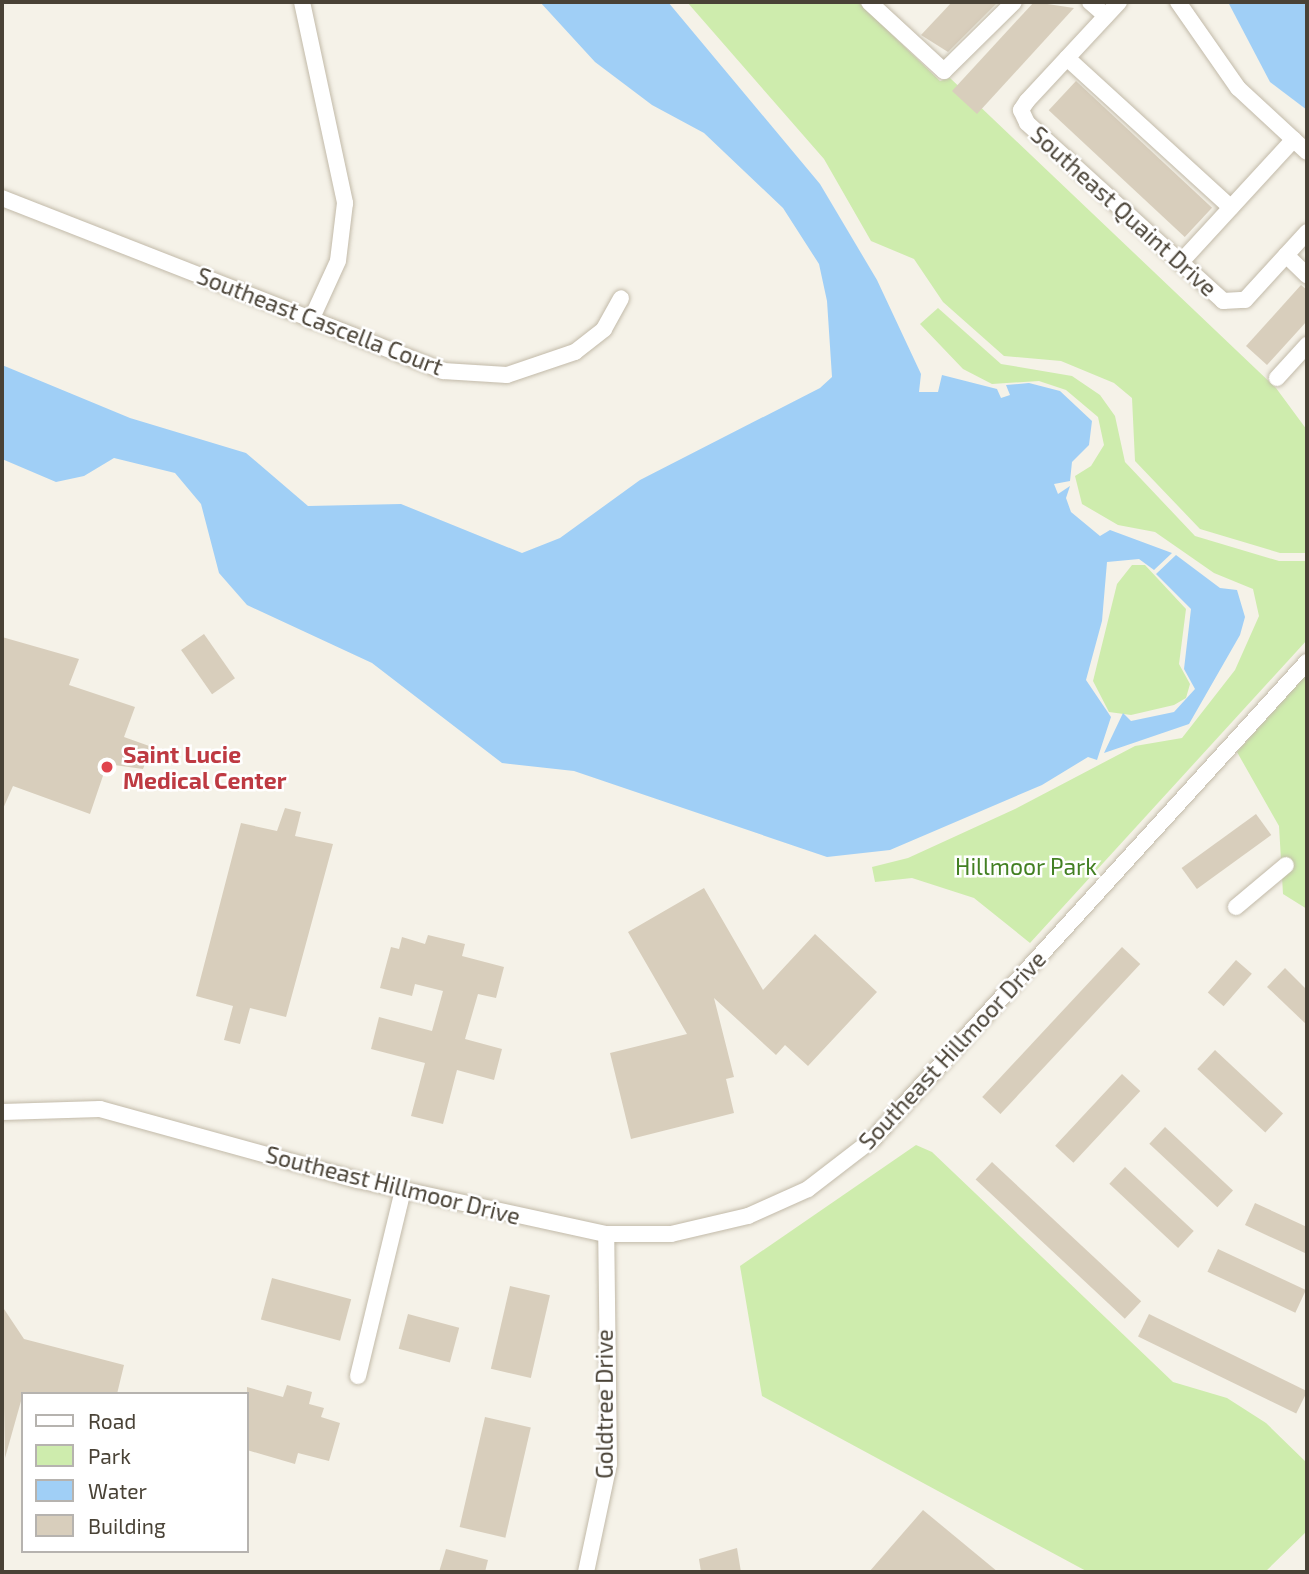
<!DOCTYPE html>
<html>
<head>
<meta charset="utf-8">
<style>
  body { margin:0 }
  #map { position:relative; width:1309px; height:1574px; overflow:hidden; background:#f5f2e8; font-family:"Exo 2",sans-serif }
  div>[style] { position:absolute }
  .green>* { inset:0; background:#ceecad }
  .water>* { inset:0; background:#a0cff6 }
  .building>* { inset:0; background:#d8cebc; transform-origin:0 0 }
  .roads { filter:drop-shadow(0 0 2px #c2baa9) drop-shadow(0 0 2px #c2baa9) }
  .minor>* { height:16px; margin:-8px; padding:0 8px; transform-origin:8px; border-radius:8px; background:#fff }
  .dots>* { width:19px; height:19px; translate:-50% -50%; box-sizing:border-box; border:4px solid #fff; border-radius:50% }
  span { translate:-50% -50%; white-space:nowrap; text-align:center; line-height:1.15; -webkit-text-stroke:5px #fff; paint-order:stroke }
  .street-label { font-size:23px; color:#494236 }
  .health-label { font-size:23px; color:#be3a42; font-weight:700 }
  .left { translate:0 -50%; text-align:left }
  .park-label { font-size:23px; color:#438023 }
  .frame { position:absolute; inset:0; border:4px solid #494236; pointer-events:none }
  .legend { position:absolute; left:21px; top:1392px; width:228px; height:161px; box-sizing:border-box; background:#fff; border:2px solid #b6b3af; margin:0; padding:9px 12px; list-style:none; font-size:21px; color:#494236 }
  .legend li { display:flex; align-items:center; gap:14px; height:35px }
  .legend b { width:35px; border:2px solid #b6b3af }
</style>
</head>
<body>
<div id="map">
  <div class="green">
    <div style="clip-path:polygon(687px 2px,858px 2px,940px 81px,950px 78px,1276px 388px,1307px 430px,1307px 553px,1280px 553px,1200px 529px,1135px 461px,1132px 398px,1114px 383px,1061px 361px,1004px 356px,943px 302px,914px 259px,871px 241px,824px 159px)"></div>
    <div style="clip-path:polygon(938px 308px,1001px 364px,1072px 376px,1100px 395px,1115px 416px,1125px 462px,1195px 536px,1279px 561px,1307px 561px,1307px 640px,1030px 943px,974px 898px,912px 878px,875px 882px,872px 867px,908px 858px,1015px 809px,1135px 746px,1182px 738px,1235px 670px,1259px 616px,1253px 589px,1214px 573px,1155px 532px,1118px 525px,1082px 504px,1075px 476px,1091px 466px,1104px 445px,1098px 417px,1066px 390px,1039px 381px,992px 384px,963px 369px,920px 324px)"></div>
    <div style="clip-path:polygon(1132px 565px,1145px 565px,1186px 609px,1179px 664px,1190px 684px,1186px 698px,1174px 705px,1131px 715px,1109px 712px,1093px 681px,1117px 584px)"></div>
    <div style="clip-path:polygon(1307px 674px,1307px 909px,1283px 894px,1279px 826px,1237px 752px)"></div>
    <div style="clip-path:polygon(916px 1145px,932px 1152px,1173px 1382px,1227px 1398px,1266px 1423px,1307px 1463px,1307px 1531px,1265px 1572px,1088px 1572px,762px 1396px,740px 1266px)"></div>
  </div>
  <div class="water">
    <div style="clip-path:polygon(540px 2px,668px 2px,820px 184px,877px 280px,921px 374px,919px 392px,938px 392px,942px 375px,997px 389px,1001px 398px,1010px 395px,1006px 385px,1029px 383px,1060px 391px,1092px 421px,1089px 445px,1072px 462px,1070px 481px,1054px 484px,1058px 494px,1070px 486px,1066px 498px,1071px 512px,1100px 536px,1110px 530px,1172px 553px,1154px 570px,1139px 559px,1107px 562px,1102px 621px,1086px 680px,1111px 717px,1097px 760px,1088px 757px,1042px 785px,890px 850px,827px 857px,574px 771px,502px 763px,372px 663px,247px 605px,219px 573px,201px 504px,175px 473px,114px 458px,84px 476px,56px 482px,2px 459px,2px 365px,130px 418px,246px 453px,308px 506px,401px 504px,522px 553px,560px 538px,640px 480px,820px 388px,832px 377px,827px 301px,819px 264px,783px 208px,704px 133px,652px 105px,595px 62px)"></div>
    <div style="clip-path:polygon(1228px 2px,1307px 2px,1307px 110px,1270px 82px)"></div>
    <div style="clip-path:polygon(1176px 555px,1220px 588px,1237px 590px,1245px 617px,1240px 635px,1189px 724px,1104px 753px,1123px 713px,1131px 721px,1174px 712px,1195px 689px,1184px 669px,1191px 609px,1156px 574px)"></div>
  </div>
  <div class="building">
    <div style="clip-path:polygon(952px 2px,998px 2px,948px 52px,921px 35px)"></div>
    <div style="clip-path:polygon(1034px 2px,1074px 8px,977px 114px,952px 91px)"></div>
    <div style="left:1076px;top:81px;width:186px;height:40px;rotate:43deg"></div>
    <div style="clip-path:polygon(1301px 285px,1307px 290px,1307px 321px,1267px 365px,1246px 346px)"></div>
    <div style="left:204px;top:634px;width:54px;height:28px;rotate:55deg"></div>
    <div style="clip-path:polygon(2px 637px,79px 659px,69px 685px,135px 707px,124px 737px,152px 747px,143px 769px,107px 764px,90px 814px,13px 786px,2px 811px)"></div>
    <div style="clip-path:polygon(285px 808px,301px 812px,295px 836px,333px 844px,286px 1017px,250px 1008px,240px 1044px,224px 1040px,233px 1006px,196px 996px,241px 823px,277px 831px)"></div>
    <div style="left:1256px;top:814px;width:26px;height:92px;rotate:54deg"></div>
    <div style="clip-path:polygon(704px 888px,763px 990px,815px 934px,877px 992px,808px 1066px,785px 1045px,776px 1055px,714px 998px,734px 1077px,726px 1079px,734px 1113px,631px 1139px,610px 1053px,687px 1034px,628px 932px)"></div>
    <div style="clip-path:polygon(428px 935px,465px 944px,462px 956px,504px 967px,496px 998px,478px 994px,465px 1039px,502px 1049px,494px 1080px,457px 1070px,443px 1124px,411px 1116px,425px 1063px,371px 1049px,379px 1017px,432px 1031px,443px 991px,415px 984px,412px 996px,380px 988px,391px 947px,399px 949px,402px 937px,425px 944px)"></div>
    <div style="left:1122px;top:947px;width:25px;height:205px;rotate:43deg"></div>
    <div style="left:1236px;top:960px;width:21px;height:43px;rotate:41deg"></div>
    <div style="clip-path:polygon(1285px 968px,1307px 990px,1307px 1025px,1267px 987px)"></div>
    <div style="left:1215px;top:1050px;width:93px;height:26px;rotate:43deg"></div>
    <div style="left:1122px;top:1074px;width:25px;height:98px;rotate:43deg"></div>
    <div style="left:1165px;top:1127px;width:93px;height:23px;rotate:43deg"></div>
    <div style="left:992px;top:1162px;width:204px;height:24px;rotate:43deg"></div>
    <div style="left:1125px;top:1167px;width:94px;height:23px;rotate:43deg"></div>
    <div style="clip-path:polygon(1255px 1203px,1307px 1227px,1307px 1254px,1245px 1225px)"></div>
    <div style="left:1218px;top:1249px;width:97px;height:25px;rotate:25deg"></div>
    <div style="left:272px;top:1278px;width:82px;height:43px;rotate:15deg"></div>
    <div style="left:510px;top:1286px;width:41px;height:85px;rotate:13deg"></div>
    <div style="clip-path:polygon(2px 1306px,24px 1339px,124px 1365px,117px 1394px,23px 1394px,5px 1458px)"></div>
    <div style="left:408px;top:1314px;width:53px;height:36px;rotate:15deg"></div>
    <div style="left:1149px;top:1314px;width:176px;height:25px;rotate:26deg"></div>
    <div style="clip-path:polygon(287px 1385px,312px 1392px,309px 1404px,324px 1408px,321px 1417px,340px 1423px,329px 1461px,298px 1453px,295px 1464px,247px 1450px,247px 1387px,283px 1397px)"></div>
    <div style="left:485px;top:1417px;width:47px;height:113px;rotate:13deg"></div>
    <div style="clip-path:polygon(923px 1510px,998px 1572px,869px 1572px)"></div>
    <div style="clip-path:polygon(737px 1548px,741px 1572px,701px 1572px,699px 1559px)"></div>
    <div style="clip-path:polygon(446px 1549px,488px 1560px,485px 1572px,439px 1572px)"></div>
  </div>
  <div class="roads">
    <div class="minor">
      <div style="left:302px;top:2px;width:206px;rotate:77.9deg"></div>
      <div style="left:345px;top:203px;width:58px;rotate:96.9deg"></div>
      <div style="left:338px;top:261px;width:65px;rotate:114.6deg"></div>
      <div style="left:869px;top:2px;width:102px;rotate:42.6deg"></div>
      <div style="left:944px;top:71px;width:98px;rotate:-44.6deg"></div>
      <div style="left:1090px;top:2px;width:21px;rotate:41deg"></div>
      <div style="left:1119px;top:2px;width:135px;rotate:132.9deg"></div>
      <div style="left:1027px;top:101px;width:11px;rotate:124deg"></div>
      <div style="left:1021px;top:110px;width:14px;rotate:65deg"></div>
      <div style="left:1027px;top:123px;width:265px;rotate:42.2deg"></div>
      <div style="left:1223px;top:301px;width:22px;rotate:-3deg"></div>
      <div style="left:1245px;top:300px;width:92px;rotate:-47.6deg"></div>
      <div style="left:1178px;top:2px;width:105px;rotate:55.1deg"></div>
      <div style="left:1238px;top:88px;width:94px;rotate:42.8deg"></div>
      <div style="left:1067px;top:58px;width:222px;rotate:42.4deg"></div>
      <div style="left:2px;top:198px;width:474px;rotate:21.4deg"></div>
      <div style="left:443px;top:371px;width:64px;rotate:3.6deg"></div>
      <div style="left:507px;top:375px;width:72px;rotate:-18.7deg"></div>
      <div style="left:575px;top:352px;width:37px;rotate:-38deg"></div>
      <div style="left:604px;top:329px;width:35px;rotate:-61deg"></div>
      <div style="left:1286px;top:255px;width:29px;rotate:44deg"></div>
      <div style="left:1180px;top:263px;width:168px;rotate:-47.4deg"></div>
      <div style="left:1277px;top:378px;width:45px;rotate:-47.7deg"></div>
      <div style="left:1236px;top:907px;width:65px;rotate:-40deg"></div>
      <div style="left:2px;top:1112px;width:98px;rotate:-1.8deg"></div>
      <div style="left:100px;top:1109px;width:268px;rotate:15.4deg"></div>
      <div style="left:358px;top:1180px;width:254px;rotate:12.3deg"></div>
      <div style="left:606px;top:1234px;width:65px"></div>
      <div style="left:671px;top:1234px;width:79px;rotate:-13.2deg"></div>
      <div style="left:748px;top:1216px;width:66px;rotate:-24.2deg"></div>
      <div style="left:808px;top:1189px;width:82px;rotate:-37.6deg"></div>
      <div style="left:873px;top:1139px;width:645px;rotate:-47.7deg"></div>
      <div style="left:358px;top:1376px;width:191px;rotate:-76.4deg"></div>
      <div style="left:586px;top:1572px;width:110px;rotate:-78deg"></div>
      <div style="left:609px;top:1464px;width:230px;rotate:-90.7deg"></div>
    </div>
  </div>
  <div class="dots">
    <div style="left:107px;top:767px;background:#e0444e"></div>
  </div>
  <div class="street-label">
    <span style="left:1124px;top:211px;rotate:42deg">Southeast Quaint Drive</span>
    <span style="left:320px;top:321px;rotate:21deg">Southeast Cascella Court</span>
    <span style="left:952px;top:1050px;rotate:-47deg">Southeast Hillmoor Drive</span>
    <span style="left:393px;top:1185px;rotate:14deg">Southeast Hillmoor Drive</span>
    <span style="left:604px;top:1404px;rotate:-90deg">Goldtree Drive</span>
  </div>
  <div class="health-label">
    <span class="left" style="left:123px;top:767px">Saint Lucie<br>Medical Center</span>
  </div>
  <div class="park-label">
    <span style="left:1026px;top:866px">Hillmoor Park</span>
  </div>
  <div class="frame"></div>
  <ul class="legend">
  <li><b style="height:9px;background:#fff"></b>Road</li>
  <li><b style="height:19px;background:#ceecad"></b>Park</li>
  <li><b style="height:19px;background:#a0cff6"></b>Water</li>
  <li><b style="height:19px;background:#d8cebc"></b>Building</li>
  </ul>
</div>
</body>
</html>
